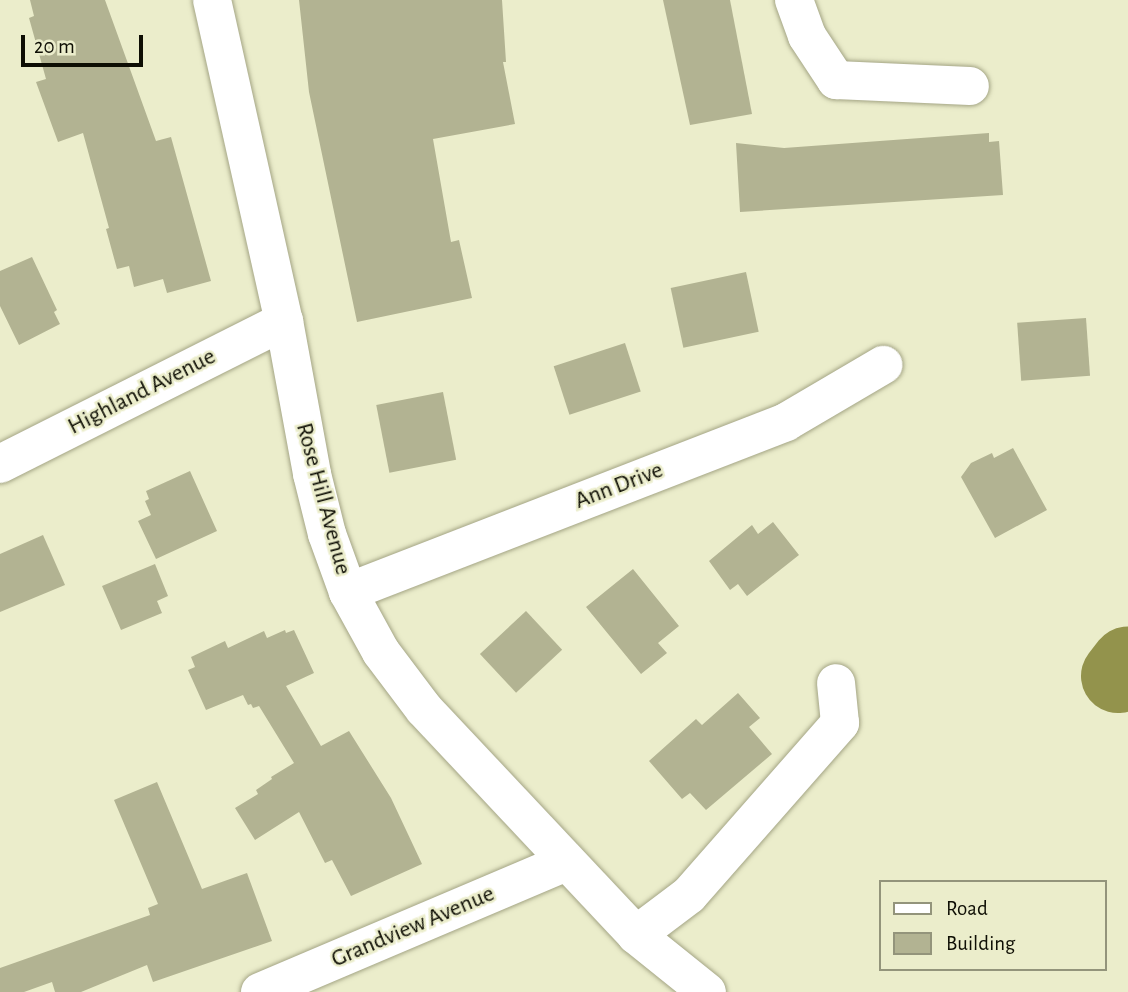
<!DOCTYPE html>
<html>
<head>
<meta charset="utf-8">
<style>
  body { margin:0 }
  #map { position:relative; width:1128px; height:992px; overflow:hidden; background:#ebedcb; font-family:"Alegreya Sans",sans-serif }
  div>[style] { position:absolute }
  .river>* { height:74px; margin:-37px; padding:0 37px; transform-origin:37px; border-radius:37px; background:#93934c }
  .building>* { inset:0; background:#b2b392; transform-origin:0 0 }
  .roads { filter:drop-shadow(0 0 2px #a4a585) drop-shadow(0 0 2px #a4a585) }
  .minor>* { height:38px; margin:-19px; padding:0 19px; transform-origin:19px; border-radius:19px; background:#fff }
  span { translate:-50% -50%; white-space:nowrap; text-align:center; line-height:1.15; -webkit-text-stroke:5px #ebedcb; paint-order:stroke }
  .street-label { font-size:24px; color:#0e0e04 }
  .legend { position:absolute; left:879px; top:880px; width:228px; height:91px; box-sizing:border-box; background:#ebedcb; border:2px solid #93947b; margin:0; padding:9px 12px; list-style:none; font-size:21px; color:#0e0e04 }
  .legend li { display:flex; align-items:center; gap:14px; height:35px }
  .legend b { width:35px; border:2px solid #93947b }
  .scale { position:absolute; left:21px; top:35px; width:122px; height:32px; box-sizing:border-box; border:4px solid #0e0e04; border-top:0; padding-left:9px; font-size:21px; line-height:24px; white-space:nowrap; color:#0e0e04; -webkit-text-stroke:5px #ebedcb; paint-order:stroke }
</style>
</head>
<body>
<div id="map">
  <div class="river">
    <div style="left:1118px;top:676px;width:16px;rotate:-52deg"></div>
  </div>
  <div class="building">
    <div style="clip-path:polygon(30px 0,105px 0,156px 141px,171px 137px,211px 281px,167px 293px,163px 279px,134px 287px,129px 266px,117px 269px,106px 229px,109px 228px,83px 133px,58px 142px,36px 82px,46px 79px,29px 18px,34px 16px)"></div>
    <div style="clip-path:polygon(299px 0,502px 0,506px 62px,503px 62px,515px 124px,433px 139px,451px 242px,459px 240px,472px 298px,357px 322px,309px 92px)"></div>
    <div style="clip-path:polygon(663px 0,730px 0,752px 114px,690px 125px)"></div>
    <div style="clip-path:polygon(989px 133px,989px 142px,999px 141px,1003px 195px,740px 212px,736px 143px,784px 148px)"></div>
    <div style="clip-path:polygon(32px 257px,57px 310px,54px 312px,60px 324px,19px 345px,0 306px,0 271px)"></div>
    <div style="left:746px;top:272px;width:61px;height:77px;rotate:78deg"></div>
    <div style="left:1086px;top:318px;width:58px;height:69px;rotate:86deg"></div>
    <div style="left:625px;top:343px;width:51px;height:75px;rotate:72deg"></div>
    <div style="left:443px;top:392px;width:69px;height:68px;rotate:79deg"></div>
    <div style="clip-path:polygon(1013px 448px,1047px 510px,995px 538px,961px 477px,971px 463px,992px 453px,994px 458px)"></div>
    <div style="clip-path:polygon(190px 471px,217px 531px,156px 559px,138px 521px,151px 515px,145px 501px,149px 499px,146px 491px)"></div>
    <div style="clip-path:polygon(773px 522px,799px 555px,747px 596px,738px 584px,730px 590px,709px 561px,752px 525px,758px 534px)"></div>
    <div style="clip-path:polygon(43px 535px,65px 585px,0 612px,0 554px)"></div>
    <div style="clip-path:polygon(155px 564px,168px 596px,157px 601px,162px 613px,121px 630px,102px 586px)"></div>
    <div style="clip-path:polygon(633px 569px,679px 626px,658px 643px,667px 653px,641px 674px,586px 607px)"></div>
    <div style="left:526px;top:611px;width:53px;height:63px;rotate:47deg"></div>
    <div style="clip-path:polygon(285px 630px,286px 633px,294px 630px,314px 673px,286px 686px,321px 746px,349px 731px,391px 798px,422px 864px,351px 896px,332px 860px,325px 863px,299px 812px,255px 840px,235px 808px,258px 794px,256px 790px,272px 779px,271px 777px,294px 763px,259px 706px,253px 708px,251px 704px,248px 705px,243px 695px,206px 710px,188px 670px,195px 667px,191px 657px,225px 641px,228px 648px,264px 631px,267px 638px)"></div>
    <div style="clip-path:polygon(738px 693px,760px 718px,749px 727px,772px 754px,706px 810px,690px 793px,682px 799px,649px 761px,696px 719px,702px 725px)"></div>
    <div style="clip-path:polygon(157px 782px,202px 889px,247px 873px,272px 941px,153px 982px,147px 965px,81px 992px,55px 992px,52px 982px,24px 992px,0 992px,0 968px,150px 915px,148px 908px,158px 904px,114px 800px)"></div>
  </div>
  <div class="roads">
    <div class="minor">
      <div style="left:212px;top:0;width:329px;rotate:77.4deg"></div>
      <div style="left:284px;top:321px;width:156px;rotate:79.6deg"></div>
      <div style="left:312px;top:474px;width:62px;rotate:76deg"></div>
      <div style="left:327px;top:534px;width:62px;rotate:70.1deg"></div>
      <div style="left:348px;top:592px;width:68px;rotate:61.2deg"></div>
      <div style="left:381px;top:652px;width:71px;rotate:53deg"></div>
      <div style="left:424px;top:709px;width:310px;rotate:46.8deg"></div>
      <div style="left:636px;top:935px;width:91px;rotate:38.8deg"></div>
      <div style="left:794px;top:0;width:38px;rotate:70deg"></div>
      <div style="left:807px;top:36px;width:53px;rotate:56.6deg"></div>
      <div style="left:836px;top:80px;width:134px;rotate:2.6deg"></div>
      <div style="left:0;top:464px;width:318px;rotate:-26.7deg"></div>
      <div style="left:348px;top:592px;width:470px;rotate:-21.2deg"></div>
      <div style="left:786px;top:422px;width:113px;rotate:-30.4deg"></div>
      <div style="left:636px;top:935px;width:66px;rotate:-37deg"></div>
      <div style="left:689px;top:895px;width:229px;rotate:-48.7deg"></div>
      <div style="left:840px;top:723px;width:40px;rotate:-95.7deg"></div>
      <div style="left:260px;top:992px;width:332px;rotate:-23deg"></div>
    </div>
  </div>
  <div class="street-label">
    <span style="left:142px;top:392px;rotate:-27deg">Highland Avenue</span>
    <span style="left:619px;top:486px;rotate:-21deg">Ann Drive</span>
    <span style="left:323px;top:499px;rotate:75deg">Rose Hill Avenue</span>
    <span style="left:413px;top:927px;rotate:-23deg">Grandview Avenue</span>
  </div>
  <ul class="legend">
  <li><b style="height:9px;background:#fff"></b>Road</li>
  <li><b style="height:19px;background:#b2b392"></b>Building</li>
  </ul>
  <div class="scale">20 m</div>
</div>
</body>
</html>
